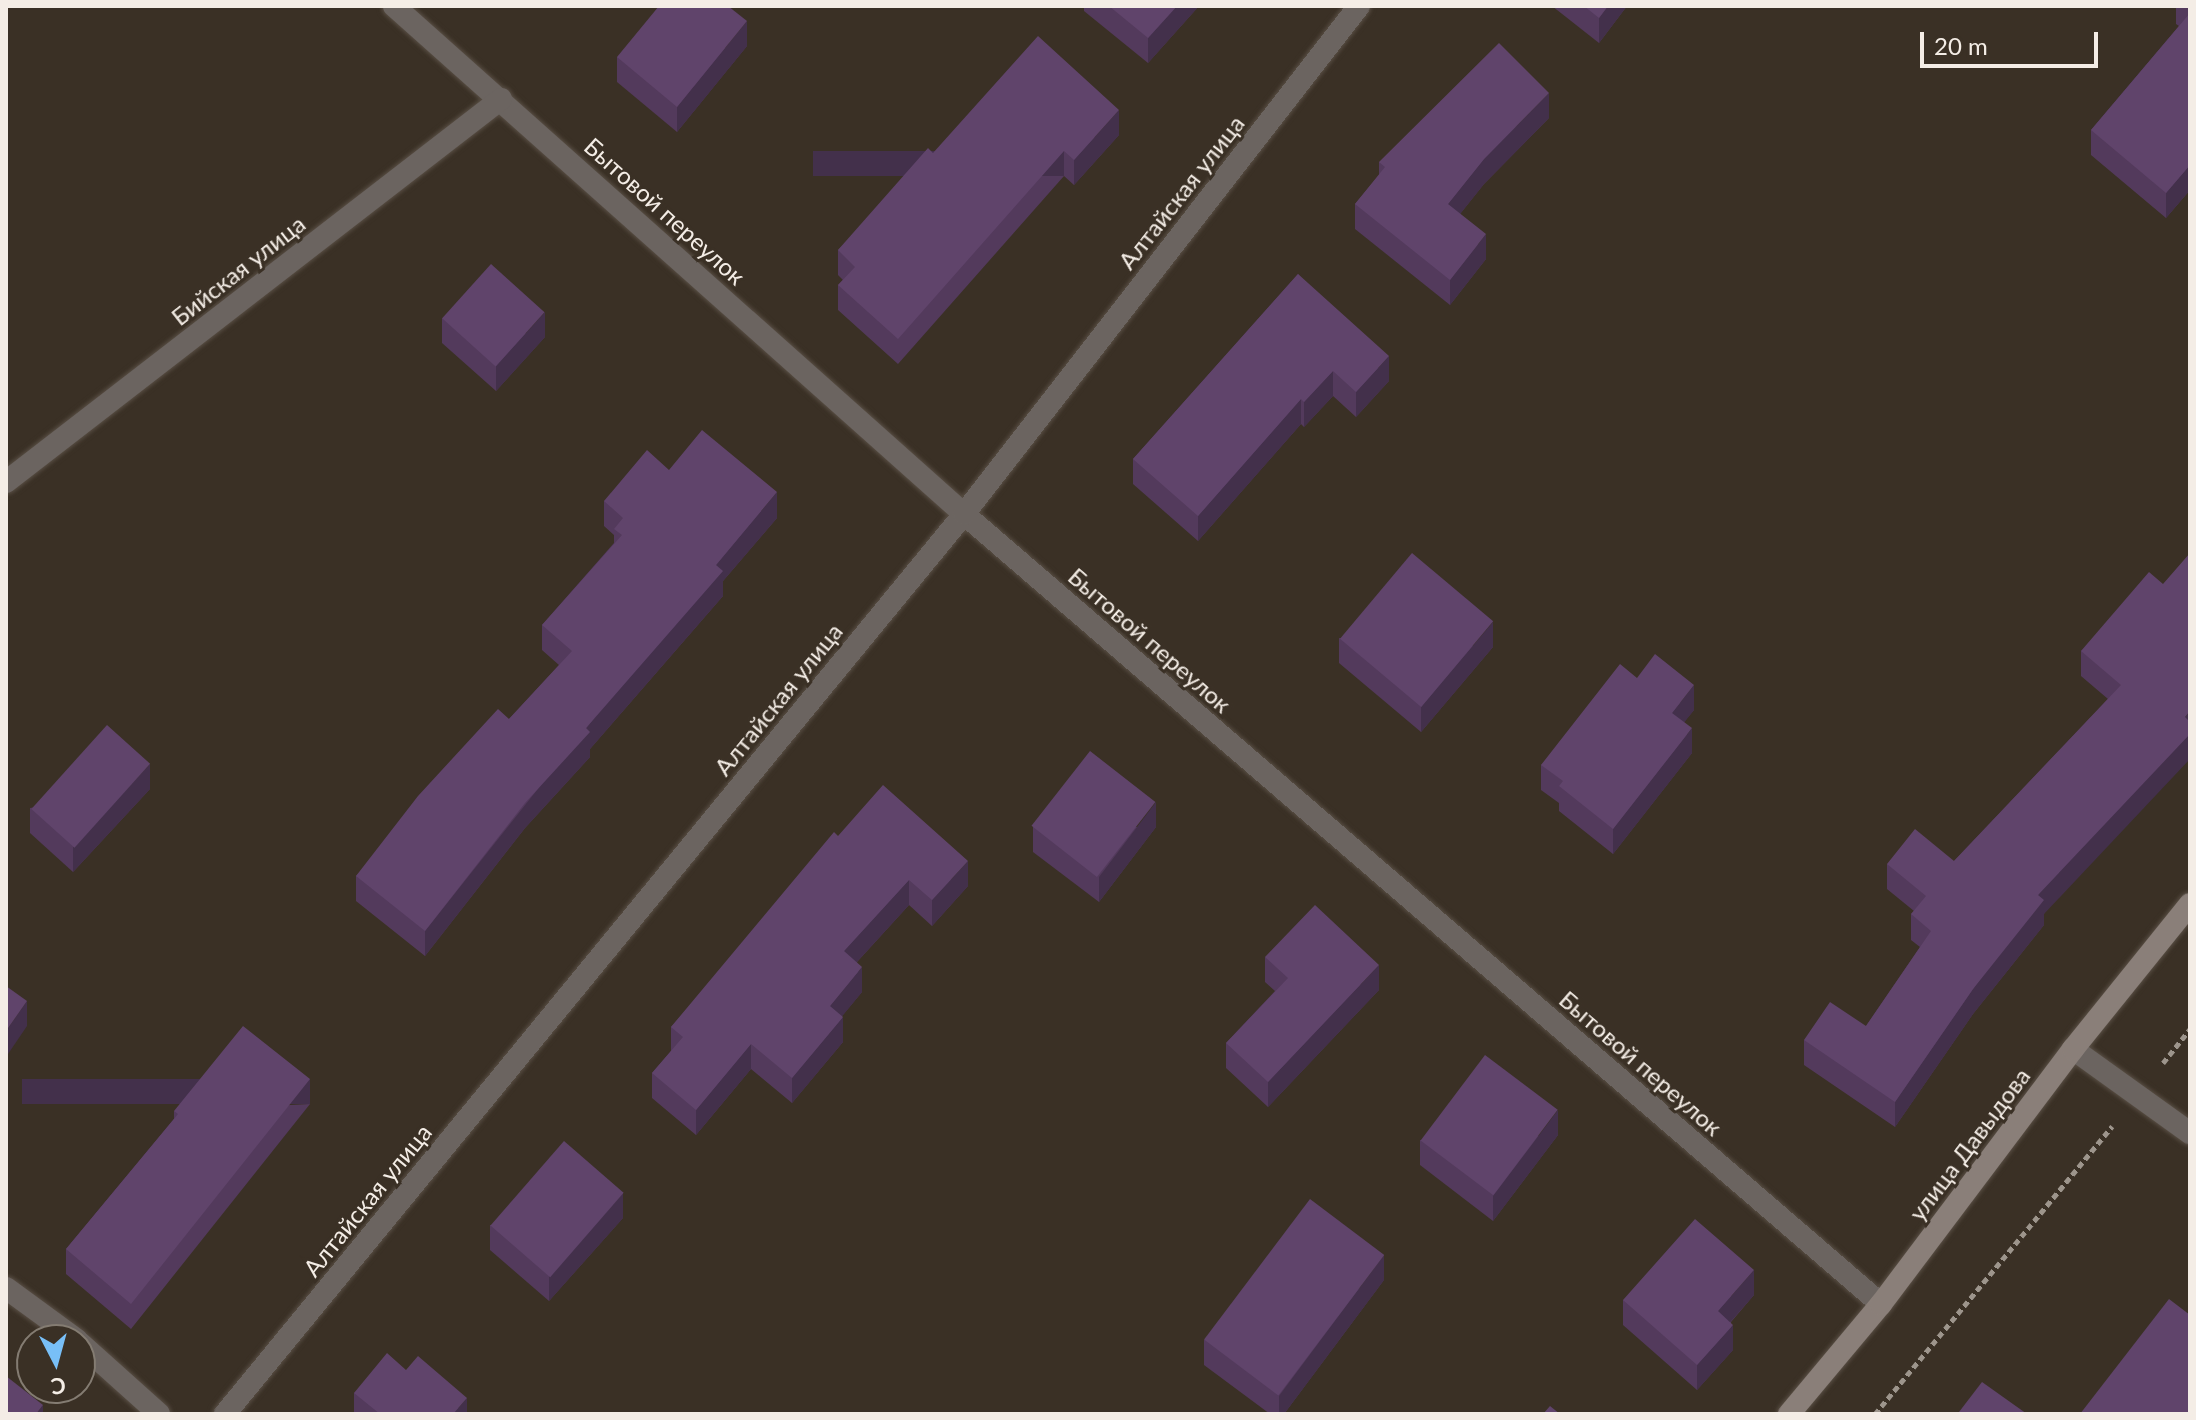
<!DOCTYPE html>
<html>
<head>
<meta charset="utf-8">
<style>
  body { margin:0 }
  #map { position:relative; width:2196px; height:1420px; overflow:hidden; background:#3a3025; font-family:Lato,sans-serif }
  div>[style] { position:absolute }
  .path>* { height:5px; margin-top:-2.5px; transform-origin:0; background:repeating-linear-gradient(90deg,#9d958c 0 6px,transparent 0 10px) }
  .roads { filter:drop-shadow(0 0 2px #584e44) drop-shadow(0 0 2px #584e44) }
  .minor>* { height:22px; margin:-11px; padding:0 11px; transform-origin:11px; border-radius:11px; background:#6b6460 }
  .secondary>* { height:22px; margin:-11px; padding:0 11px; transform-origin:11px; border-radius:11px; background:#8a7f79 }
  .wall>* { inset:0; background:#533a5c }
  .shaded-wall>* { inset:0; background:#43304b; transform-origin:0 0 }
  .building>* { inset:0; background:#60446b; transform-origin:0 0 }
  span { translate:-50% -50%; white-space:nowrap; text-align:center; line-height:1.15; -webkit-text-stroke:6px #3a3025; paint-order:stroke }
  .street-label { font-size:24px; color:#f4ede6 }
  .frame { position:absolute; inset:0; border:8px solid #f4ede6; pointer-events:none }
  .north { position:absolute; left:16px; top:1324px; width:80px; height:80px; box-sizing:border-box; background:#3a3025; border:2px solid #847c72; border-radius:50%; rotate:174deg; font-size:22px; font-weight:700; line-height:32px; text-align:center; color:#f4ede6 }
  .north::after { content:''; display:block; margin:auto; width:28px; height:36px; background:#78bff7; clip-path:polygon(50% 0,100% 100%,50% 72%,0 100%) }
  .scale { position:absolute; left:1920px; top:32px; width:178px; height:36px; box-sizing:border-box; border:4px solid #f4ede6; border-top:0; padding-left:10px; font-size:24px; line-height:28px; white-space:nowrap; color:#f4ede6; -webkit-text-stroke:6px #3a3025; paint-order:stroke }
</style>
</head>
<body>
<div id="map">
  <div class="path">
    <div style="left:2163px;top:1063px;width:43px;rotate:-51.5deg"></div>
    <div style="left:1875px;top:1414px;width:373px;rotate:-50.5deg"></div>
  </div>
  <div class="roads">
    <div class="minor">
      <div style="left:394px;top:6px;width:764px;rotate:41.71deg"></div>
      <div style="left:964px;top:514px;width:1210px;rotate:40.75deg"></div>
      <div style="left:6px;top:482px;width:626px;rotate:-37.73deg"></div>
      <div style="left:2073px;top:1049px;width:144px;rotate:35.7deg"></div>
      <div style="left:6px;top:1288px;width:88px;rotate:36.2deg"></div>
      <div style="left:80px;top:1343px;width:106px;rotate:41.9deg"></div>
      <div style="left:225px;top:1414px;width:1165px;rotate:-50.61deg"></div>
      <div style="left:964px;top:514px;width:643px;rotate:-52.13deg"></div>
    </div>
    <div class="secondary">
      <div style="left:1789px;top:1414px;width:143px;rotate:-50.1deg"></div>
      <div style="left:1881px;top:1304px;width:319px;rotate:-53deg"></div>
      <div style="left:2073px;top:1049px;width:186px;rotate:-51.1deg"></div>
    </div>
  </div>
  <div class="wall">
    <div style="clip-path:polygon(1084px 6px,1199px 6px,1148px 63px,1084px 11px)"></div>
    <div style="clip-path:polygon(1552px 6px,1627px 6px,1599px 43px)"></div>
    <div style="clip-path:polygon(2176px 6px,2190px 6px,2190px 190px,2166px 218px,2091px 155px,2091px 130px,2179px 26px,2176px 24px)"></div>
    <div style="clip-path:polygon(747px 46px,677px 132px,617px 82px,617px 57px)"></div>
    <div style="clip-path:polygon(1549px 118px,1484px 184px,1460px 214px,1486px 259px,1450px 305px,1355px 229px,1355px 204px,1379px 175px,1379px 162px)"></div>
    <div style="clip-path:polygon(1119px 135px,1074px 185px,1064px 176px,898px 364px,838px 310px,838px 285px,843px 280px,838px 275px,838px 250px,933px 153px)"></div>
    <div style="clip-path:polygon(1298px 274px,1389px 381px,1356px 417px,1333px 396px,1304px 427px,1301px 424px,1198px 541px,1133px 484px,1133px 459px)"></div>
    <div style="clip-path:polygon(442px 318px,545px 337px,496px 391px,442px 343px)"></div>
    <div style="clip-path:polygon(669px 470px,777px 518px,723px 581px,723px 596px,590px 749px,590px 757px,525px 828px,425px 956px,356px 901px,356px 876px,509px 719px,559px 665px,542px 650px,542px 625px,614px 543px,614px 535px,604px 526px,604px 501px)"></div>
    <div style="clip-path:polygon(2163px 584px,2044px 914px,2044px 925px,1973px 1014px,1895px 1127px,1804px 1065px,1804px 1040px,1866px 1026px,1920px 947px,1911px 940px,1911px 914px,1914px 911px,1887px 889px,1887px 864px,1954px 861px,2108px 699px,2081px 676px,2081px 651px)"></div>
    <div style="clip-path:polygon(1339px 638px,1493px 647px,1421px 732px,1339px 663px)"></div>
    <div style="clip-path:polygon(1637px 678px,1694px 710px,1684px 722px,1692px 753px,1613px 854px,1559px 811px,1559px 803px,1541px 790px,1541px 765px)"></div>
    <div style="clip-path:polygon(150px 789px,73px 872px,30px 833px,30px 808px)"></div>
    <div style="clip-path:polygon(1033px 827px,1156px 827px,1099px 902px,1033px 852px)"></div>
    <div style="clip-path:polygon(838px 836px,968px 886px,932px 926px,909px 905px,857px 962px,862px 992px,842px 1016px,843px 1042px,792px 1103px,751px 1069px,696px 1135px,652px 1098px,652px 1073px,671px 1051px,671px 1027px)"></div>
    <div style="clip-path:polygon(1265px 957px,1379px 990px,1268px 1107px,1226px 1068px,1226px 1043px,1275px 991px,1265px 982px)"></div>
    <div style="clip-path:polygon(310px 1104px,131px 1329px,66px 1274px,66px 1249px,174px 1119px,174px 1111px)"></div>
    <div style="clip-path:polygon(1558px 1135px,1493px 1221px,1420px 1165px,1420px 1140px)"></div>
    <div style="clip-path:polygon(623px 1218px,549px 1301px,490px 1250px,490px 1225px)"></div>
    <div style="clip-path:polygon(1384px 1280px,1284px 1414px,1270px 1414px,1204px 1365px,1204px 1340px)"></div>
    <div style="clip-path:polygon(1754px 1295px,1731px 1322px,1733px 1350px,1697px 1390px,1623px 1325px,1623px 1300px)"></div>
    <div style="clip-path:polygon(406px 1370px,467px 1414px,354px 1414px,354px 1393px)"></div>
  </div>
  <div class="shaded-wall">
    <div style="clip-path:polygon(1177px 6px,1199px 6px,1148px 63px,1148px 38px)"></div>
    <div style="clip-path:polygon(1608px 6px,1627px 6px,1599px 43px,1599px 18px)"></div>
    <div style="clip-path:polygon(747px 21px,747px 46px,677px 132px,677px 107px)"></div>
    <div style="clip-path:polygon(1549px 93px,1549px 118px,1484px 184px,1448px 229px,1448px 204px,1484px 159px)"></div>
    <div style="clip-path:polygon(1119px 110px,1119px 135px,1074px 185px,1074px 160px)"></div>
    <div style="left:1064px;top:151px;width:25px;height:251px;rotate:90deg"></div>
    <div style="clip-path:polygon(2190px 165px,2190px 190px,2166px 218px,2166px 193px)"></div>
    <div style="clip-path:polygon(1486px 234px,1486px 259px,1450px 305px,1450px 280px)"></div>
    <div style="clip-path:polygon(545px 312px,545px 337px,496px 391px,496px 366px)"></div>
    <div style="clip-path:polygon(1389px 356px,1389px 381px,1356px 417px,1356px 392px)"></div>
    <div style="clip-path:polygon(1333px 371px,1333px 396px,1304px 427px,1304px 402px)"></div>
    <div style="clip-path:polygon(1301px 399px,1301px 424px,1198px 541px,1198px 516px)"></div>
    <div style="clip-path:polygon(777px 492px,777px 518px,723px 581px,723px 596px,590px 749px,590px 757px,525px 828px,425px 956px,425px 931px,716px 565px)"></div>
    <div style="clip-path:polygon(1493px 622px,1493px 647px,1421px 732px,1421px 707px)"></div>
    <div style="clip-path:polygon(1694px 685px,1694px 710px,1672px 738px,1672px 713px)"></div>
    <div style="clip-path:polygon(2190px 711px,2190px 759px,2044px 914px,2044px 925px,1973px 1014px,1895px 1127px,1895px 1102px,2038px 895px)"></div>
    <div style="clip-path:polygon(1692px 728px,1692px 753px,1613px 854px,1613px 829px)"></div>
    <div style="clip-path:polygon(150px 764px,150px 789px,73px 872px,73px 847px)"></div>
    <div style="clip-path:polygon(1156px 802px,1156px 827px,1099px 902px,1099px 877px)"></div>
    <div style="clip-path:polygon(968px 861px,968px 886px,932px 926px,932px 900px)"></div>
    <div style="clip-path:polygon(909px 880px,909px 905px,844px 976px,844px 951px)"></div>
    <div style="clip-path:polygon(1379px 965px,1379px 990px,1268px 1107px,1268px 1082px)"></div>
    <div style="clip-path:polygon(862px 967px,862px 992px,830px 1031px,830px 1006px)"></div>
    <div style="clip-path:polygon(27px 1001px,27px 1026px,6px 1057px,6px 1031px)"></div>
    <div style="clip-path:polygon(843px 1017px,843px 1042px,792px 1103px,792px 1078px)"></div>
    <div style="clip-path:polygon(751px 1044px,751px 1069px,696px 1135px,696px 1110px)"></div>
    <div style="left:310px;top:1079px;width:25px;height:288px;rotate:90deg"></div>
    <div style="clip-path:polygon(1558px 1110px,1558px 1135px,1493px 1221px,1493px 1196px)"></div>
    <div style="clip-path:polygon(623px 1193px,623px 1218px,549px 1301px,549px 1276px)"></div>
    <div style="clip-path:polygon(1384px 1255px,1384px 1280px,1284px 1414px,1279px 1414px,1279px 1396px)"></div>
    <div style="clip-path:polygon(1754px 1270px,1754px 1295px,1718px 1336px,1718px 1311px)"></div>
    <div style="clip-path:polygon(1733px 1325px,1733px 1350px,1697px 1390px,1697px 1365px)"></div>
    <div style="clip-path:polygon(467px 1398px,467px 1414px,453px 1414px)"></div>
    <div style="clip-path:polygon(43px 1405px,43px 1414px,36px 1414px)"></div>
  </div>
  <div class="building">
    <div style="clip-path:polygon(659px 6px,728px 6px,747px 21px,677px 107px,617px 57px)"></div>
    <div style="clip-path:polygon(1109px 6px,1177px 6px,1148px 38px)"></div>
    <div style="clip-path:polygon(1584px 6px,1608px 6px,1599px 18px)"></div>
    <div style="clip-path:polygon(2190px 13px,2190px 165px,2166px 193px,2091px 130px)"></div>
    <div style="clip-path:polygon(1038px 36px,1119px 110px,1074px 160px,1064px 151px,898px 339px,838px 285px,855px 267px,838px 250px,928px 148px,933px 153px)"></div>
    <div style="clip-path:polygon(1499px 43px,1549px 93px,1484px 159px,1448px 204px,1486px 234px,1450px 280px,1355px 204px,1385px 167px,1379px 162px)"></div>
    <div style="left:491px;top:264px;width:72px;height:73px;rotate:42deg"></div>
    <div style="clip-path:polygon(1298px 274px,1389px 356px,1356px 392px,1333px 371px,1304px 402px,1301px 399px,1198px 516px,1133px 459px)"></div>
    <div style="clip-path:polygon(702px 430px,777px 492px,716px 565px,723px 571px,586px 728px,590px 732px,525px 803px,425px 931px,356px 876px,418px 796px,498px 709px,509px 719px,572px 651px,542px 625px,622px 535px,614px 529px,623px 518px,604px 501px,647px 450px,669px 470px)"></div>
    <div style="left:1412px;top:553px;width:106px;height:112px;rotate:40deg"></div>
    <div style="clip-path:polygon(2190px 553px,2190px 711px,2185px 717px,2190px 722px,2190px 734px,2038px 895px,2044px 900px,1973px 989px,1895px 1102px,1804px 1040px,1830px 1002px,1866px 1026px,1931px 931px,1911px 914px,1926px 896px,1887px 864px,1915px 829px,1954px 861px,2121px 685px,2081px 651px,2149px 572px,2163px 584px)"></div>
    <div style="clip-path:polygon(1655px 654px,1694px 685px,1672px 713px,1692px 728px,1613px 829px,1559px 786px,1563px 781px,1541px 765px,1620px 664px,1637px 678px)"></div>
    <div style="left:107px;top:725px;width:58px;height:113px;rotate:42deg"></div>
    <div style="left:1090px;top:751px;width:83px;height:95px;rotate:38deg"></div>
    <div style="clip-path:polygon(883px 785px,968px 861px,932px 900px,909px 880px,844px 951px,862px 967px,830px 1006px,843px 1017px,792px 1078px,751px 1044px,696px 1110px,652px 1073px,683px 1037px,671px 1027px,834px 832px,838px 836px)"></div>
    <div style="clip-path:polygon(1315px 905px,1379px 965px,1268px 1082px,1226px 1043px,1288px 978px,1265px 957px)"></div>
    <div style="clip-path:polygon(6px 986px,27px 1001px,6px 1031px)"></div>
    <div style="clip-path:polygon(243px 1026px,310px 1079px,131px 1304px,66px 1249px,178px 1114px,174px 1111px)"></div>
    <div style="left:1485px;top:1055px;width:91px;height:107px;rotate:37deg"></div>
    <div style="left:564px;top:1141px;width:79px;height:112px;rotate:41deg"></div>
    <div style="left:1310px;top:1199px;width:93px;height:176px;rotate:37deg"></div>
    <div style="clip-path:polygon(1695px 1219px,1754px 1270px,1718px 1311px,1733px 1325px,1697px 1365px,1623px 1300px)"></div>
    <div style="clip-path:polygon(2169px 1299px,2190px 1315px,2190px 1414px,2080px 1414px)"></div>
    <div style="clip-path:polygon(387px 1353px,406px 1370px,418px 1356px,467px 1398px,453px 1414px,380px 1414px,354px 1393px)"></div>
    <div style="clip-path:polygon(6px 1376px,43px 1405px,36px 1414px,6px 1414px)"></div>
    <div style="clip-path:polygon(1982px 1382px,2027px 1414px,1962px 1414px,1959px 1412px)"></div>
    <div style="clip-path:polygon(1550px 1406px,1560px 1414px,1543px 1414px)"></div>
  </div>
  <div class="street-label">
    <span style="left:1181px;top:192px;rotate:-52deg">Алтайская улица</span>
    <span style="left:665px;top:211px;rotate:42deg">Бытовой переулок</span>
    <span style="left:238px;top:270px;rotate:-38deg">Бийская улица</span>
    <span style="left:1150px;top:640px;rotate:41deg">Бытовой переулок</span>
    <span style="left:778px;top:699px;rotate:-51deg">Алтайская улица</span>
    <span style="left:1641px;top:1063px;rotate:41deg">Бытовой переулок</span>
    <span style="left:1969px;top:1144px;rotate:-53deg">улица Давыдова</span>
    <span style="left:367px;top:1200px;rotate:-51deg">Алтайская улица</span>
  </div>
  <div class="frame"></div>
  <div class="north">С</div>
  <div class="scale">20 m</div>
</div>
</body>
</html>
